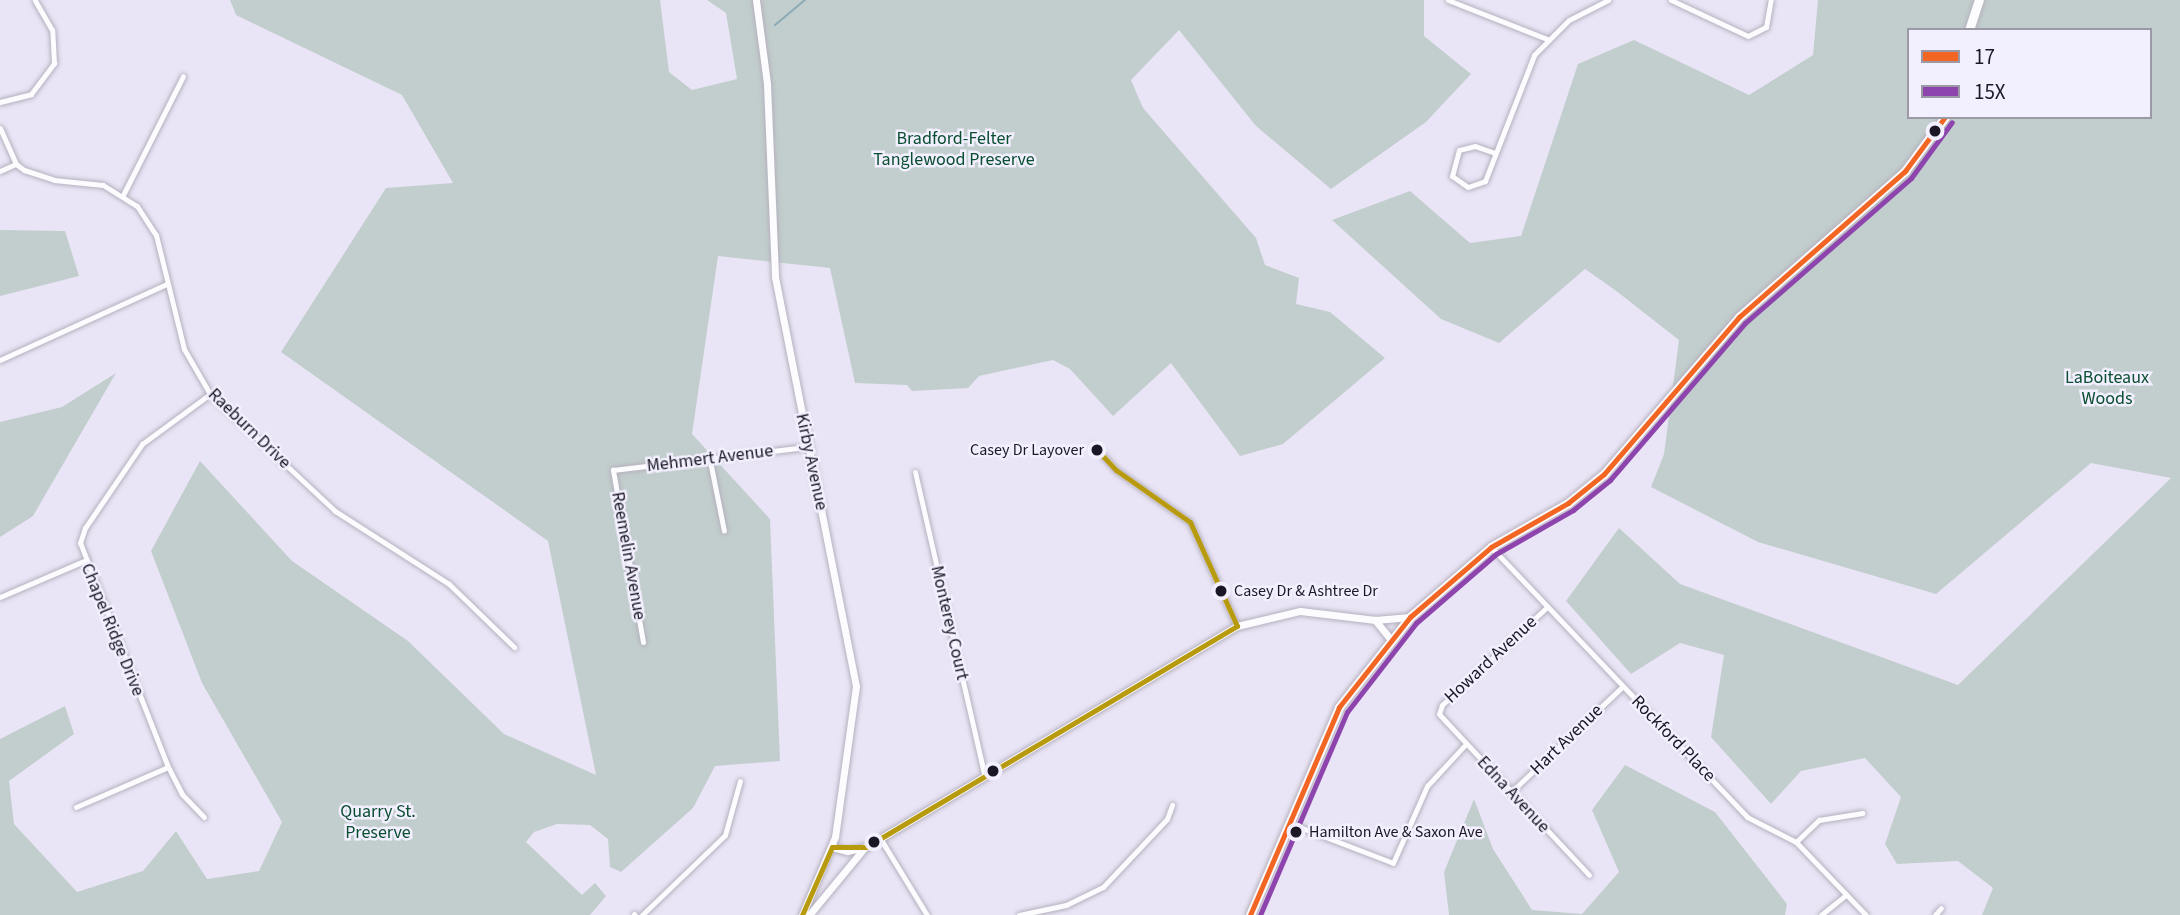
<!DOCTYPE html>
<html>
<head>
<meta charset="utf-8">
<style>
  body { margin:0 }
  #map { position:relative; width:2180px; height:915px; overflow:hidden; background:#eae5f6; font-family:"Source Sans 3",sans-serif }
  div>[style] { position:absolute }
  .green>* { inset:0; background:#c2cecd }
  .stream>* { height:2px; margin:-1px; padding:0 1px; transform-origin:1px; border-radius:1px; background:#8cabb6 }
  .roads { filter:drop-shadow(0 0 2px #b5b1be) drop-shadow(0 0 2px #b5b1be) }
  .minor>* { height:5px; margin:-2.5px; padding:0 2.5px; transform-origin:2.5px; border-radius:2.5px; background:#fcfbfe }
  .tertiary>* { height:7px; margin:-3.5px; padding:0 3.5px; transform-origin:3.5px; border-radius:3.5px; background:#fcfbfe }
  .primary>* { height:9px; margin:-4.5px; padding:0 4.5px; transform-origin:4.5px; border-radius:4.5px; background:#fcfbfe }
  .bus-1>* { height:5px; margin:-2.5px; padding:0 2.5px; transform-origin:2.5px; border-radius:2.5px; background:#f26522 }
  .bus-2>* { height:5px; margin:-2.5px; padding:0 2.5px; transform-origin:2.5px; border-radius:2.5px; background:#8e44ad }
  .bus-3>* { height:5px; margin:-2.5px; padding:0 2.5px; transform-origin:2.5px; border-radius:2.5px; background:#b79a0e }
  .dots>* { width:19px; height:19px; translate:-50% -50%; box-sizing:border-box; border:4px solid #f2effe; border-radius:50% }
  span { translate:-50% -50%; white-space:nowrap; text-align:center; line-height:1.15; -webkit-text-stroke:5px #f2effe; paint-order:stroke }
  .bus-label { font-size:16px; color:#1b1724 }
  .right { translate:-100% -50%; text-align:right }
  .left { translate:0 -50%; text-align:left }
  .park-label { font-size:18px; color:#0a4e31 }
  .street-label { font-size:18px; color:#1b1724 }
  .legend { position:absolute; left:1907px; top:28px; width:245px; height:91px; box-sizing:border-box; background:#f2effe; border:2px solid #9c99a7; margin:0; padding:9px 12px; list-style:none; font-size:21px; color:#1b1724 }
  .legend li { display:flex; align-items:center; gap:14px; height:35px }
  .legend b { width:35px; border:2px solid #9c99a7 }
</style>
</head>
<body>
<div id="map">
  <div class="green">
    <div style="clip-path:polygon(230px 0,660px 0,669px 72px,692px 90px,737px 79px,726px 13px,707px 0,1424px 0,1424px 36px,1471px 74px,1426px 122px,1331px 189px,1256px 126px,1179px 30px,1131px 80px,1143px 108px,1256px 238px,1265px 265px,1299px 278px,1296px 304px,1330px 312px,1385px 358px,1283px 444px,1240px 456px,1171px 363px,1113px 416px,1070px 369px,1053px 360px,979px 376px,968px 388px,912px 391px,907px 385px,855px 383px,830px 268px,718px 256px,692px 434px,770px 519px,780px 761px,715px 766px,693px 808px,621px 872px,610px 867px,608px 839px,590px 825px,557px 824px,534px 832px,526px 842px,582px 895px,595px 883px,606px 896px,590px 915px,0 915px,0 739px,65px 706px,74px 734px,9px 781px,14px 824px,77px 892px,143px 871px,176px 831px,207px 879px,259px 871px,282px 822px,202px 683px,151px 551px,200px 461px,292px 561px,408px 641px,504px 734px,596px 775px,548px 541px,281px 352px,386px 188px,453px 183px,402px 95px,236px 15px)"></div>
    <div style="clip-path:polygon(evenodd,1818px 0,2180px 0,2180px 915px,1982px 915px,1993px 888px,1958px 861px,1897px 864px,1885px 844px,1901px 797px,1865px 758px,1801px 771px,1771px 804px,1711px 737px,1724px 655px,1680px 643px,1631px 674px,1566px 601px,1619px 528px,1680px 584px,1958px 685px,2171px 478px,2091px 463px,1936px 594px,1758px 542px,1651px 487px,1664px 454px,1679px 340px,1615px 290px,1585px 269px,1499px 343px,1441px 319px,1332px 220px,1410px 191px,1470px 243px,1521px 236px,1578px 64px,1634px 40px,1749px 95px,1813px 55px,1818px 0,1909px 30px,2150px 30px,2150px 117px,1909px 117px,1909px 30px)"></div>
    <div style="clip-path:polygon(0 230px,65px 231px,79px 276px,0 296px)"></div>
    <div style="clip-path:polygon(116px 373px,33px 516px,0 537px,0 422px,62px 407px)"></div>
    <div style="clip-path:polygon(1625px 765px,1715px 812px,1787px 904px,1785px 915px,1449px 915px,1444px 872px,1474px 799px,1493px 849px,1532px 910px,1582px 914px,1619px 872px,1592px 810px)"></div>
  </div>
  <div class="stream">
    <div style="left:775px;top:25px;width:39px;rotate:-40deg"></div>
  </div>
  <div class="roads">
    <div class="minor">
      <div style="left:1448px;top:0;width:106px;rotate:21.5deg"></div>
      <div style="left:1671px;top:0;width:85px;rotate:25.1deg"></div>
      <div style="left:1748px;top:36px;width:20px;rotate:-27deg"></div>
      <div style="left:1766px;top:27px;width:27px;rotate:-80deg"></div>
      <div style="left:0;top:102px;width:32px;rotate:-14deg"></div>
      <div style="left:31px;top:94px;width:39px;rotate:-53deg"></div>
      <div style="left:54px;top:63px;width:33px;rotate:-93deg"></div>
      <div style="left:52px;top:30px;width:34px;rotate:-120deg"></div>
      <div style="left:0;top:128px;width:39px;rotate:66deg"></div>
      <div style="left:16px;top:164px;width:10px;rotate:37deg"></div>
      <div style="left:24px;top:170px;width:32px;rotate:18deg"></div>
      <div style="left:54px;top:180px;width:49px;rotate:5.8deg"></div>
      <div style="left:103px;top:185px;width:40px;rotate:32deg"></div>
      <div style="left:137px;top:206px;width:35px;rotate:57deg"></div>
      <div style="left:156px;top:235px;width:117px;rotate:76.2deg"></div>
      <div style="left:184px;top:349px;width:52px;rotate:60deg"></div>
      <div style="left:210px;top:394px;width:171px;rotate:43.1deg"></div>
      <div style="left:335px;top:511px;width:135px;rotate:32.6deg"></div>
      <div style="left:449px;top:584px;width:91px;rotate:44.1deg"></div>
      <div style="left:1495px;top:153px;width:21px;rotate:-161deg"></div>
      <div style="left:1475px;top:146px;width:16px;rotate:166deg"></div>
      <div style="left:1459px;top:150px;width:27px;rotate:105deg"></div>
      <div style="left:1452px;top:176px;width:19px;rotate:35deg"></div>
      <div style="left:1468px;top:187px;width:18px;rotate:-19deg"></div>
      <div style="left:1485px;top:181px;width:135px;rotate:-68.7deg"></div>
      <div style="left:1534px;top:55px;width:49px;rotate:-45deg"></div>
      <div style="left:1569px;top:20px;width:44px;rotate:-27.1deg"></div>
      <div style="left:0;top:171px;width:17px;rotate:-24deg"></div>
      <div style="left:123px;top:195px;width:133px;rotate:-63.2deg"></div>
      <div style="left:0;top:360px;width:183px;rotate:-24.5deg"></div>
      <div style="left:1094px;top:446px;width:33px;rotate:47deg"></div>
      <div style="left:1116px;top:470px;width:90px;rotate:35.1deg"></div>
      <div style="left:1190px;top:522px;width:114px;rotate:65.7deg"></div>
      <div style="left:710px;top:461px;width:71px;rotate:78.7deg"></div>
      <div style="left:915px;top:472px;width:309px;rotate:77.1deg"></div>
      <div style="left:1491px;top:547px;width:372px;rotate:46.5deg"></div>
      <div style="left:1747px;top:817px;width:55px;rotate:27deg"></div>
      <div style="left:1796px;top:842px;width:101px;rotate:46.2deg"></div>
      <div style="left:0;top:597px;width:91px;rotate:-23.2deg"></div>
      <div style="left:1547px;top:607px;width:144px;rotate:137deg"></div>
      <div style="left:1442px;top:705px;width:9px;rotate:108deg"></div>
      <div style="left:1439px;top:714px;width:220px;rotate:47deg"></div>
      <div style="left:643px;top:642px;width:175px;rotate:-99.9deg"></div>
      <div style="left:613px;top:470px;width:194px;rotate:-6.8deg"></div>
      <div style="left:1511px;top:792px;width:153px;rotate:-43.4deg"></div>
      <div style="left:76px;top:807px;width:100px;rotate:-23.5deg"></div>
      <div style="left:204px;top:817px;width:32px;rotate:-134deg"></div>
      <div style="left:182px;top:794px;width:30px;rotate:-117deg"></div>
      <div style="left:168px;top:767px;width:241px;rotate:-111.4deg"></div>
      <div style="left:80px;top:543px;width:16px;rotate:-72deg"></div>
      <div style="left:85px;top:528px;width:102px;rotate:-55.8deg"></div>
      <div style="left:142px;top:444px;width:84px;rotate:-36.3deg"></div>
      <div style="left:1289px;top:823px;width:111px;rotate:21deg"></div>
      <div style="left:1393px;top:863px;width:84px;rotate:-66.2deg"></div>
      <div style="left:1427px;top:786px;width:56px;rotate:-47.2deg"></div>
      <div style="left:880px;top:838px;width:90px;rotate:58.6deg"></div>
      <div style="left:1796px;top:842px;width:32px;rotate:-44deg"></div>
      <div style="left:1819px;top:820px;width:44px;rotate:-9.2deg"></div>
      <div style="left:634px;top:914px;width:1px;rotate:45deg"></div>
      <div style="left:642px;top:915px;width:115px;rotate:-43.9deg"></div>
      <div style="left:725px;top:835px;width:56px;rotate:-74.5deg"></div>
      <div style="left:1019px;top:915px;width:48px;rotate:-12deg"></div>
      <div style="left:1066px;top:905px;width:41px;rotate:-25.9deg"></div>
      <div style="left:1103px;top:887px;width:93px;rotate:-46.7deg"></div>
      <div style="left:1167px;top:819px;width:15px;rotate:-70deg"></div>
      <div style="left:1821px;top:915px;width:32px;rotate:-39deg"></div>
      <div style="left:1935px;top:915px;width:9px;rotate:-49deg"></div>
    </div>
    <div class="tertiary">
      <div style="left:756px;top:0;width:85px;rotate:82.5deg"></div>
      <div style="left:767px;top:84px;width:193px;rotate:87.6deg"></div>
      <div style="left:775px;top:277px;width:417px;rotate:78.8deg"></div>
      <div style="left:856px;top:686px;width:152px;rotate:97.9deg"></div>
      <div style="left:835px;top:837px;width:85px;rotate:112.9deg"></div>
      <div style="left:1375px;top:620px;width:26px;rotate:51deg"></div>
      <div style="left:832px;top:847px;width:16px;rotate:15deg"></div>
      <div style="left:847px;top:851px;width:19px;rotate:-12deg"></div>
      <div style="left:866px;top:847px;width:432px;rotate:-30.8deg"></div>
      <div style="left:1237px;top:626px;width:65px;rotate:-13.4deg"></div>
      <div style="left:1300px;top:611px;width:76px;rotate:6.8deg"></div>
      <div style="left:1375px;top:620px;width:35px;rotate:-5deg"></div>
      <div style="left:809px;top:915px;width:88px;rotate:-50.5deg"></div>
    </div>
    <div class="primary">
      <div style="left:1969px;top:30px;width:32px;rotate:-72deg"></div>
      <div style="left:1250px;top:915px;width:226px;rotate:-66.8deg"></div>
      <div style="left:1339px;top:707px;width:115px;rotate:-51.7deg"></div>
      <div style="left:1410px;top:617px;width:107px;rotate:-40.8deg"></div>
      <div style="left:1491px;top:547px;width:89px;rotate:-29.7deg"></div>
      <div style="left:1568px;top:503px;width:46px;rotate:-38.9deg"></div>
      <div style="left:1604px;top:474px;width:207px;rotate:-49.3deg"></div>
      <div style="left:1739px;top:317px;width:221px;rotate:-41.3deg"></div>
      <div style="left:1905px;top:171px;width:67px;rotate:-53.5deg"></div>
    </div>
  </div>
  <div class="bus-1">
    <div style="left:1250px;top:915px;width:226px;rotate:-66.8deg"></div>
    <div style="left:1339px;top:707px;width:115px;rotate:-51.7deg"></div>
    <div style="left:1410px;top:617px;width:107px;rotate:-40.8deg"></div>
    <div style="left:1491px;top:547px;width:89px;rotate:-29.7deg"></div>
    <div style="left:1568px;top:503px;width:46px;rotate:-38.9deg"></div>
    <div style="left:1604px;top:474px;width:207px;rotate:-49.3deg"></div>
    <div style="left:1739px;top:317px;width:221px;rotate:-41.3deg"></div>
    <div style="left:1905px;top:171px;width:67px;rotate:-53.5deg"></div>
  </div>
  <div class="bus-2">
    <div style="left:1260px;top:915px;width:221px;rotate:-66.8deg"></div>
    <div style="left:1347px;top:712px;width:113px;rotate:-52.2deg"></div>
    <div style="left:1416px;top:623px;width:106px;rotate:-40.8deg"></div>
    <div style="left:1496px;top:554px;width:89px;rotate:-29.7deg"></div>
    <div style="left:1573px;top:510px;width:48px;rotate:-39deg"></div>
    <div style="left:1610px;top:480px;width:207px;rotate:-49.3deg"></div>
    <div style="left:1745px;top:323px;width:220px;rotate:-41.1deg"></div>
    <div style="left:1911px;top:178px;width:69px;rotate:-53.8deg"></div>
  </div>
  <div class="bus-3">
    <div style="left:802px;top:915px;width:74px;rotate:-66.2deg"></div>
    <div style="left:832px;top:847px;width:34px"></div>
    <div style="left:866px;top:847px;width:432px;rotate:-30.8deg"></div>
    <div style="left:1237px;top:626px;width:114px;rotate:-114.3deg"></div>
    <div style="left:1190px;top:522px;width:90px;rotate:-144.9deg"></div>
    <div style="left:1116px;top:470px;width:33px;rotate:-133deg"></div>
  </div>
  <div class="dots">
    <div style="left:1935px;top:131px;background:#1b1724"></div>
    <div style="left:1097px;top:450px;background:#1b1724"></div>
    <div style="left:1221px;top:591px;background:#1b1724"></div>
    <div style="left:993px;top:771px;background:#1b1724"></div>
    <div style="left:1296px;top:832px;background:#1b1724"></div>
    <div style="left:874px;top:842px;background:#1b1724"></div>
  </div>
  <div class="bus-label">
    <span class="right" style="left:1084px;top:450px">Casey Dr Layover</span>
    <span class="left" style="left:1234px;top:591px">Casey Dr &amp; Ashtree Dr</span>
    <span class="left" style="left:1309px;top:832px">Hamilton Ave &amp; Saxon Ave</span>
  </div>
  <div class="park-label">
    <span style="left:954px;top:150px">Bradford-Felter<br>Tanglewood Preserve</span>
    <span style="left:2107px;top:389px">LaBoiteaux<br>Woods</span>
    <span style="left:378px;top:823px">Quarry St.<br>Preserve</span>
  </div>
  <div class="street-label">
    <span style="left:249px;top:429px;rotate:44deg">Raeburn Drive</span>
    <span style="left:710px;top:459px;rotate:-7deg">Mehmert Avenue</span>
    <span style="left:811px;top:462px;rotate:78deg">Kirby Avenue</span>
    <span style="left:628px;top:556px;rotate:80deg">Reemelin Avenue</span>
    <span style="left:949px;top:623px;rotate:77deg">Monterey Court</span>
    <span style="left:112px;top:630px;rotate:68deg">Chapel Ridge Drive</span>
    <span style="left:1491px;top:660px;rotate:-43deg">Howard Avenue</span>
    <span style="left:1673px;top:739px;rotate:46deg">Rockford Place</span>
    <span style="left:1567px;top:740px;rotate:-44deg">Hart Avenue</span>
    <span style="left:1513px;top:795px;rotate:47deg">Edna Avenue</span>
  </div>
  <ul class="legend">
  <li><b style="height:9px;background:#f26522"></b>17</li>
  <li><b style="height:9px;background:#8e44ad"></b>15X</li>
  </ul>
</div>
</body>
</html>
